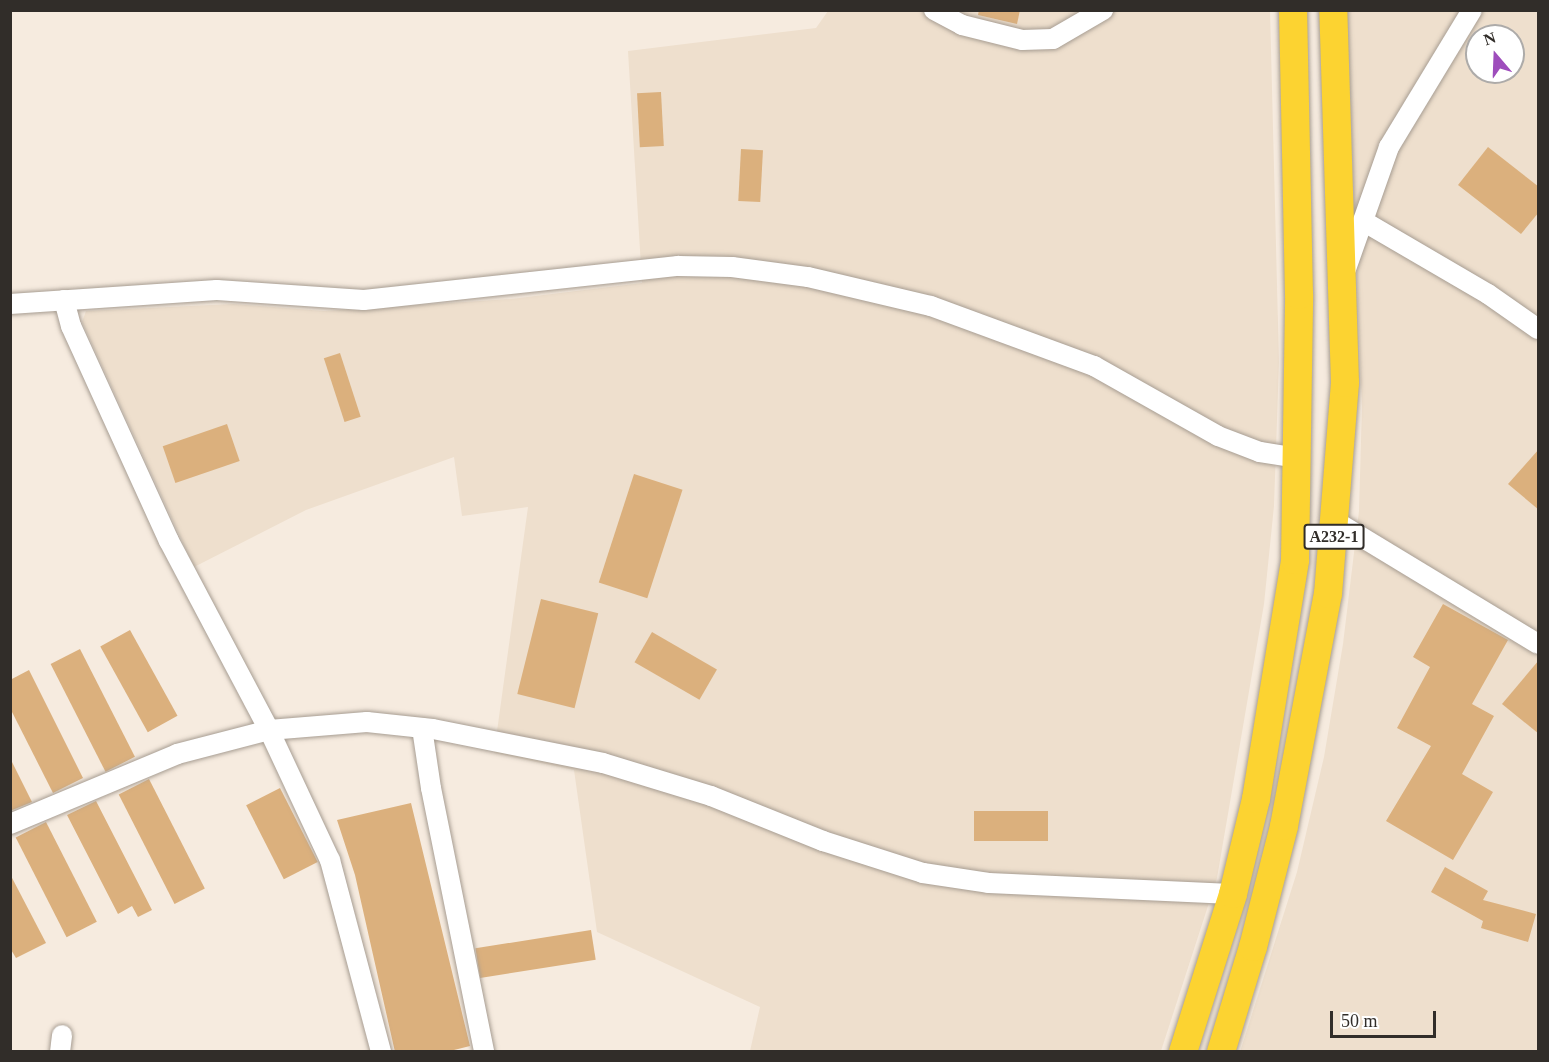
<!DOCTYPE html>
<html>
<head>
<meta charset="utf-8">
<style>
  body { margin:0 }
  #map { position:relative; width:1549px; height:1062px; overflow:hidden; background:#f6ebdf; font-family:Georgia,serif }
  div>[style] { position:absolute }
  .built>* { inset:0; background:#eedfcd }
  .building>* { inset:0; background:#dbb07d; transform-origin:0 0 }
  .roads { filter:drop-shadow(0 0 2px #a79d92) drop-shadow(0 0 2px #a79d92) }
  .minor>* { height:20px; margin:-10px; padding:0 10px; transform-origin:10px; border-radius:10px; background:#fff }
  .highway>* { height:28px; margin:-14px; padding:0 14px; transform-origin:14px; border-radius:14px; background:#fcd331 }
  span { translate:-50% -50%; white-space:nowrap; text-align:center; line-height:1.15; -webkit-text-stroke:4.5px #fff; paint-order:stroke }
  .shield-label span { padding:2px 4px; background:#fff; border:2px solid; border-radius:4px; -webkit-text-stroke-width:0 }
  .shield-label { font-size:16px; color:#312d29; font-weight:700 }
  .frame { position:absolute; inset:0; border:12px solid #312d29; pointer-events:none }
  .north { position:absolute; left:1465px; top:24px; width:60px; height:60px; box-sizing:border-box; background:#fff; border:2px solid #adaba9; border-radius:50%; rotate:341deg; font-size:16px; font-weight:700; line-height:24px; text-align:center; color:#312d29 }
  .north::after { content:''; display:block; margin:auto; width:21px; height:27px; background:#9e4dbc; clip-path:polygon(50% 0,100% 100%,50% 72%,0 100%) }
  .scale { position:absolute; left:1330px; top:1011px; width:106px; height:27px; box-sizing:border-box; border:3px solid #312d29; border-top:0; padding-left:8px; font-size:18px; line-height:21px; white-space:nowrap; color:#312d29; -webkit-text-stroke:4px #fff; paint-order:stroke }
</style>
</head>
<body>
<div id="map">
  <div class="built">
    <div style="clip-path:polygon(828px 11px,1270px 11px,1279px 362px,1274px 506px,1264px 604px,1217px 878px,1161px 1051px,750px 1051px,760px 1007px,597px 932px,574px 770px,494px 753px,528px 507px,462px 516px,454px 457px,306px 510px,194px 567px,82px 322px,86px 311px,233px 304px,324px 311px,511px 299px,642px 283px,628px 51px,816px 28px)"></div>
    <div style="clip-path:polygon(evenodd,1347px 11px,1538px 11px,1538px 1051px,1240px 1052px,1297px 872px,1324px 757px,1343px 644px,1359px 511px,1362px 407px,1347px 11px,1477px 36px,1513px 36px,1513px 72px,1477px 72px,1477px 36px)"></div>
  </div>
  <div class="building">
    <div style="clip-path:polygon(979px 10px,1020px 10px,1017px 24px,978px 15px)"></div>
    <div style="left:661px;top:92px;width:54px;height:24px;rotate:87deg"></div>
    <div style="clip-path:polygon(1488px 147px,1539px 187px,1539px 212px,1521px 234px,1458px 185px)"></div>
    <div style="left:741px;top:149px;width:22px;height:52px;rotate:3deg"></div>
    <div style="left:340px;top:353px;width:67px;height:17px;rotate:72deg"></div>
    <div style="left:227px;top:424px;width:39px;height:68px;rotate:71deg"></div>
    <div style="clip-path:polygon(1539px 449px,1539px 510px,1508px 484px)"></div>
    <div style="left:634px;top:474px;width:51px;height:114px;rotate:18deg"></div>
    <div style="left:541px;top:599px;width:59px;height:98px;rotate:14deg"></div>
    <div style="clip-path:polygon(1443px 604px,1508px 640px,1472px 704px,1494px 716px,1462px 774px,1493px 792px,1453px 860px,1386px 821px,1431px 746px,1397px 728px,1430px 667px,1413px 657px)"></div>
    <div style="left:130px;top:630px;width:98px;height:34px;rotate:61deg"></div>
    <div style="left:652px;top:632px;width:75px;height:35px;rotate:30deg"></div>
    <div style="left:80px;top:649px;width:121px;height:33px;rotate:63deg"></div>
    <div style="clip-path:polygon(1539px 660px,1539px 734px,1502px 704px)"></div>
    <div style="clip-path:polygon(29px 670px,83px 778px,53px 793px,10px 708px,10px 680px)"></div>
    <div style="clip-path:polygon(10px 758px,32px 802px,10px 811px)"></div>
    <div style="left:149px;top:779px;width:123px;height:34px;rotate:63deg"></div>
    <div style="left:280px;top:788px;width:83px;height:38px;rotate:63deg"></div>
    <div style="clip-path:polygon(96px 801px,152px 910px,138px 917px,132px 906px,118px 914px,67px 815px)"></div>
    <div style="clip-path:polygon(411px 803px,470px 1046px,446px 1052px,395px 1052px,355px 875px,337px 820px)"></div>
    <div style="left:974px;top:811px;width:74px;height:30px"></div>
    <div style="left:46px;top:822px;width:112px;height:34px;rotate:63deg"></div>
    <div style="clip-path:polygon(1445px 867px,1488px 891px,1483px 900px,1536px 914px,1528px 942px,1481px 928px,1483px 921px,1431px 892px)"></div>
    <div style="clip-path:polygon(10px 874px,46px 943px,16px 958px,10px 948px)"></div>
    <div style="left:591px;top:930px;width:30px;height:117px;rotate:81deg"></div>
  </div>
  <div class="roads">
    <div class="minor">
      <div style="left:934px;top:10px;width:32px;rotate:28deg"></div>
      <div style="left:962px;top:25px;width:62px;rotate:14deg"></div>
      <div style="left:1022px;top:40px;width:31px;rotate:-2deg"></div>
      <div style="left:1053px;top:39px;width:58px;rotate:-30.1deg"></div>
      <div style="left:1363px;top:221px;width:145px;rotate:30.3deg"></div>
      <div style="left:1488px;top:294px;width:61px;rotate:35deg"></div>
      <div style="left:1346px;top:269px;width:129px;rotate:-70.6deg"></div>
      <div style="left:1389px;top:147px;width:160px;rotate:-58.8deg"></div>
      <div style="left:64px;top:300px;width:27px;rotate:75deg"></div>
      <div style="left:71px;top:326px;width:236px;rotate:65.5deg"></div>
      <div style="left:169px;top:541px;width:214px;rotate:62.1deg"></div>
      <div style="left:269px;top:730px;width:144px;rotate:64.9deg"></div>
      <div style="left:330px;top:860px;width:199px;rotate:75.1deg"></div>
      <div style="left:10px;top:304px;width:207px;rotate:-3.9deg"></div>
      <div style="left:217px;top:290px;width:147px;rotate:3.9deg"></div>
      <div style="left:364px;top:300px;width:316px;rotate:-6.2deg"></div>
      <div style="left:678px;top:266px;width:54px;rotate:1.1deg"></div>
      <div style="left:732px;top:267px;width:77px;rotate:7.5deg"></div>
      <div style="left:808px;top:277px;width:126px;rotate:13.3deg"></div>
      <div style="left:931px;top:306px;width:174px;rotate:20.2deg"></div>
      <div style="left:1094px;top:366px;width:142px;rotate:29.4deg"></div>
      <div style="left:1218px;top:436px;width:45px;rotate:20.9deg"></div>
      <div style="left:1260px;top:452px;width:39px;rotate:9deg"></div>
      <div style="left:1335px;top:521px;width:237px;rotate:31.2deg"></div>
      <div style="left:422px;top:728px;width:61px;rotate:81.5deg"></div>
      <div style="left:431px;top:788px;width:269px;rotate:78.6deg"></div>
      <div style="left:10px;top:824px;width:181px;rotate:-22.7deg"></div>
      <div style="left:177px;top:754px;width:95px;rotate:-14.6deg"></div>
      <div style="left:269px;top:730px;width:98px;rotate:-4.7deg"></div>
      <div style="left:367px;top:722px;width:66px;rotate:6.1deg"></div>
      <div style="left:433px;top:729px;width:173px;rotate:11.3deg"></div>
      <div style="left:603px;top:763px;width:113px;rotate:17deg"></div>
      <div style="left:711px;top:796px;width:121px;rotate:21.9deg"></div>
      <div style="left:823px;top:841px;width:105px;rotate:17.7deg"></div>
      <div style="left:923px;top:873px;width:66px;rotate:8.7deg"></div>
      <div style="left:988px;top:883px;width:245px;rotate:2.6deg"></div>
      <div style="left:60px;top:1052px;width:17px;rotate:-83deg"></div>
    </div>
    <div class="highway">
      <div style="left:1183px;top:1052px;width:166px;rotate:-72.4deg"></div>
      <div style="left:1233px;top:894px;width:98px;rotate:-76.4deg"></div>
      <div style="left:1256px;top:799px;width:242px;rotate:-80.7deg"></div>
      <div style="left:1295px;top:560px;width:265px;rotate:-89.1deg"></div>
      <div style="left:1299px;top:295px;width:285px;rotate:-91.2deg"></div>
      <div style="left:1221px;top:1052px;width:110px;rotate:-73.1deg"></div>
      <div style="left:1253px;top:947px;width:125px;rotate:-75.6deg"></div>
      <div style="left:1284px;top:826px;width:236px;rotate:-79.3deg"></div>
      <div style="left:1328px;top:594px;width:212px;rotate:-85.4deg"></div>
      <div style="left:1345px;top:383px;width:373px;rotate:-91.8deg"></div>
    </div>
  </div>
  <div class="shield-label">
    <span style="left:1334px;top:537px">A232-1</span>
  </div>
  <div class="frame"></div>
  <div class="north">N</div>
  <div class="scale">50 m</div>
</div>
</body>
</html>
